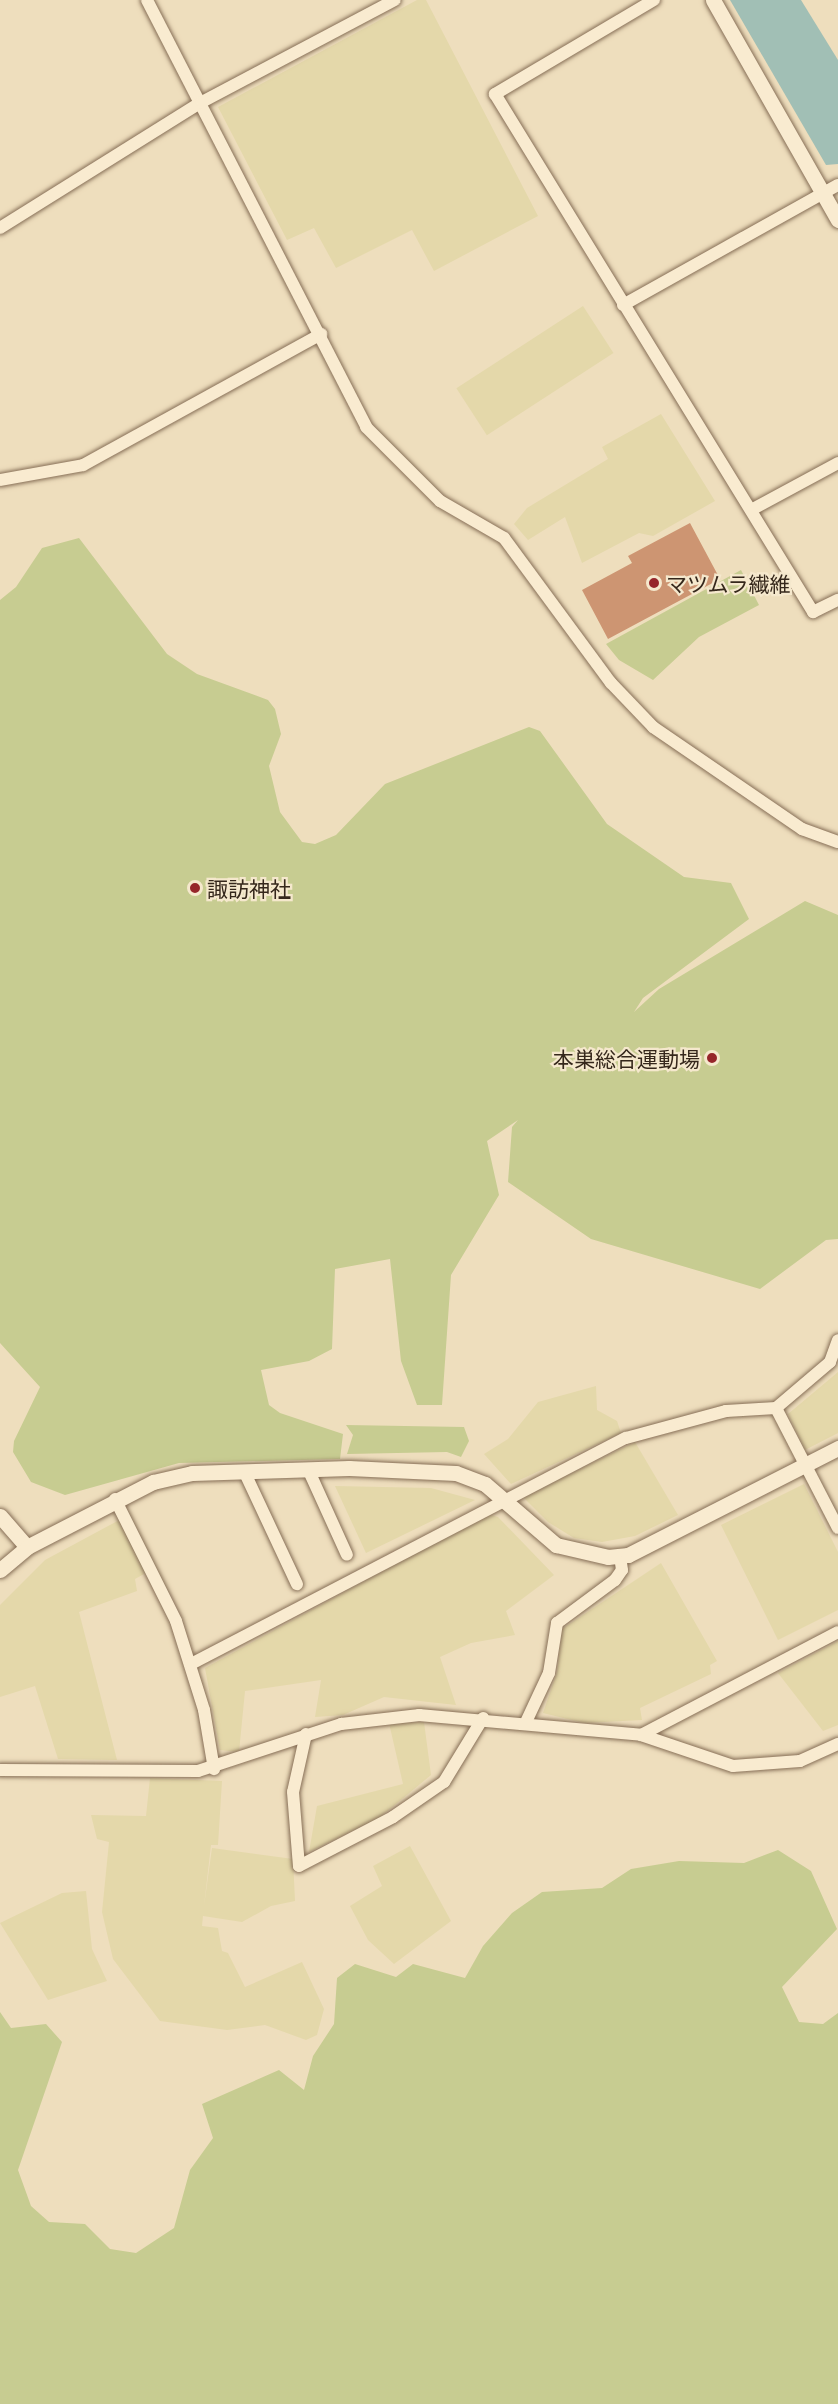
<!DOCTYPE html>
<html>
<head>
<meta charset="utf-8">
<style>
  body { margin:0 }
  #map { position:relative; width:838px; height:2404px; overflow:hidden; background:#eedebd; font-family:"Playfair Display","Noto Sans JP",serif }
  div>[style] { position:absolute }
  .farmland>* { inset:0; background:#e4d8aa; transform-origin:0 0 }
  .green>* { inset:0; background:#c7cc91 }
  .water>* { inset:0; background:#a1bfb5 }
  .building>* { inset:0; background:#cd9572 }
  .roads { filter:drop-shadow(0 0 2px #866e56) drop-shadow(0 0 2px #866e56) }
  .minor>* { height:12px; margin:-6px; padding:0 6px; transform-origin:6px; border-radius:6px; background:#f9ebd0 }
  .tertiary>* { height:15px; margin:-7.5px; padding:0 7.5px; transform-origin:7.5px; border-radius:7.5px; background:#f9ebd0 }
  .dots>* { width:16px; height:16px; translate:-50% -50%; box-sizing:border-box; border:3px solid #f5e8cd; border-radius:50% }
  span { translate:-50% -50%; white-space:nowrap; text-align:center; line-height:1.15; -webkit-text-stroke:4.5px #f5e8cd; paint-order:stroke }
  .poi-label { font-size:21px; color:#35271b }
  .left { translate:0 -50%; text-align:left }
  .right { translate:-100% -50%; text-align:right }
</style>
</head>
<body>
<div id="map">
  <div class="farmland">
    <div style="clip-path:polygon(417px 0,426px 0,538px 216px,434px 271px,412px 230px,336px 268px,314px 228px,287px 240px,218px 107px)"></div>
    <div style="left:583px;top:306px;width:56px;height:151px;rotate:57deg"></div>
    <div style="clip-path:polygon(661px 414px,715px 501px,653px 536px,639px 533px,582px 563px,565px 517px,528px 540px,514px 524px,527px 508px,608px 459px,602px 447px)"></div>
    <div style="clip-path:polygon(838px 1372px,838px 1433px,805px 1450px,788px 1414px)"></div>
    <div style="clip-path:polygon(596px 1386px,597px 1410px,617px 1421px,621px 1433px,511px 1484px,484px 1454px,508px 1439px,538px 1402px)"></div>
    <div style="clip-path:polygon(635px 1442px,678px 1515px,635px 1536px,602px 1542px,574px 1538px,548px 1522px,523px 1497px)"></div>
    <div style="clip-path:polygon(804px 1484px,838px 1552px,838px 1610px,778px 1640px,721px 1525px)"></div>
    <div style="clip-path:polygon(335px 1486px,431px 1488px,475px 1500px,366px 1553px)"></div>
    <div style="clip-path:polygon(488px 1514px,498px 1517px,554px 1575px,506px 1611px,515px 1635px,471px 1643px,440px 1657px,456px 1705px,384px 1697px,343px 1715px,315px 1717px,321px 1680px,245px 1691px,239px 1752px,220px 1750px,205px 1668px)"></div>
    <div style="clip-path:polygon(123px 1518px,151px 1570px,135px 1579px,137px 1591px,79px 1612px,117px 1760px,58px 1759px,35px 1686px,0 1697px,0 1605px,45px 1560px)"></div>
    <div style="clip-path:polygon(661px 1563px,717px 1661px,710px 1665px,711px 1674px,640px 1708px,642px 1720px,584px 1723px,543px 1713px,557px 1672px,562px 1629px)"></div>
    <div style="clip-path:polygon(838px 1641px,838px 1725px,823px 1731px,778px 1673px)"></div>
    <div style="clip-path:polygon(424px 1722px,431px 1775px,379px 1818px,309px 1852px,317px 1806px,403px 1784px,389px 1723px)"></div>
    <div style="clip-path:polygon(150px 1778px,222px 1781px,218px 1845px,211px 1845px,204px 1906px,212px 1848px,293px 1859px,295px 1901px,271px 1906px,242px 1922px,203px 1916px,202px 1926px,218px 1928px,222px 1951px,228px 1953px,245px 1987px,302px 1962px,324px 2009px,317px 2035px,306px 2040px,265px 2025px,227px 2030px,160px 2021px,113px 1959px,102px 1912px,109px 1842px,97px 1839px,91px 1815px,146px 1816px)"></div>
    <div style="clip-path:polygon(410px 1846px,451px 1921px,394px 1964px,368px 1940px,350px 1906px,382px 1886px,373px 1866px)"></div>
    <div style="clip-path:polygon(86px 1891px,92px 1949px,107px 1981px,48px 2000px,0 1923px,62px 1893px)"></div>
  </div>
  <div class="green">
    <div style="clip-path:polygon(79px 538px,167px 654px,197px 674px,268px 700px,275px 709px,281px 734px,269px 766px,280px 812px,302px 842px,315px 844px,336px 835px,385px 784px,529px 727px,540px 731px,607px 824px,684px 877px,731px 883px,749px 919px,643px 998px,634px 1012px,659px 989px,805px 901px,838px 915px,838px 1239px,826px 1240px,760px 1289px,591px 1239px,508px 1182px,512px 1127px,518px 1120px,487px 1141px,499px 1195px,451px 1275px,442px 1405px,417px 1405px,401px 1361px,390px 1259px,335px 1269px,332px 1349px,309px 1361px,261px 1370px,269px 1405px,280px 1413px,343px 1434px,340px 1459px,179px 1463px,65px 1495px,31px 1482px,13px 1452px,14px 1441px,40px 1387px,0 1343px,0 600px,16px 587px,42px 548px)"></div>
    <div style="clip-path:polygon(741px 570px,759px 605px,699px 637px,653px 680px,619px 660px,606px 644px)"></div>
    <div style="clip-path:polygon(346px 1425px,464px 1427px,469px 1441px,461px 1457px,447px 1452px,347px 1454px,353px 1435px)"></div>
    <div style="clip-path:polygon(778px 1850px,811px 1871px,837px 1929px,782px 1987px,799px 2022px,823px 2024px,838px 2013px,838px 2404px,0 2404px,0 2012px,11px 2028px,46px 2024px,62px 2042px,18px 2170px,31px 2206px,49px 2222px,85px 2224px,110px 2249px,136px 2253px,174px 2228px,190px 2170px,213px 2138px,202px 2104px,279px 2070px,304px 2090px,313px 2056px,334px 2024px,337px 1978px,355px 1964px,396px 1977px,413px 1964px,465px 1978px,483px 1946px,512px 1913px,542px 1892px,602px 1888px,631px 1869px,679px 1861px,744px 1863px)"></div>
  </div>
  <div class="water">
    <div style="clip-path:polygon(730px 0,801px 0,838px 60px,838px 164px,826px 165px)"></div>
  </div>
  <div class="building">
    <div style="clip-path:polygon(690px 523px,720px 579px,608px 639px,582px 590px,632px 563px,628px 556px)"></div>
  </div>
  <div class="roads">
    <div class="minor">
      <div style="left:147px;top:0;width:480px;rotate:62.8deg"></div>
      <div style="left:366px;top:427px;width:105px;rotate:45deg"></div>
      <div style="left:440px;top:501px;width:74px;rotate:30deg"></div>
      <div style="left:504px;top:538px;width:180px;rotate:53.6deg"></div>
      <div style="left:611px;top:683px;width:61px;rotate:46.3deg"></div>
      <div style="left:653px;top:727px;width:181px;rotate:34.4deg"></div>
      <div style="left:802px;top:829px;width:38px;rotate:20deg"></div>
      <div style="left:654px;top:0;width:185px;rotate:149.4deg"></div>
      <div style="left:495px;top:94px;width:608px;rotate:58.45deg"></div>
      <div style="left:813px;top:612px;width:28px;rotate:-26deg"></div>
      <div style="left:0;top:228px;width:238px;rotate:-32deg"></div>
      <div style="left:202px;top:102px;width:218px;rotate:-27.9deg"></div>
      <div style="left:623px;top:305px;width:246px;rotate:-29.2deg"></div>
      <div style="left:0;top:480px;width:84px;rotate:-10.2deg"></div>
      <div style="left:83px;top:465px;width:272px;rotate:-28.8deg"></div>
      <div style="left:751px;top:510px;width:99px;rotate:-28.4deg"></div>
      <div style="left:776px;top:1408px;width:135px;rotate:62.7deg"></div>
      <div style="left:308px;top:1469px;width:94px;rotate:65.6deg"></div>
      <div style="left:244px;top:1471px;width:125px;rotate:64.9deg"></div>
      <div style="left:115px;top:1499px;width:136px;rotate:63.4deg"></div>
      <div style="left:176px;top:1621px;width:93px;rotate:72.5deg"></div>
      <div style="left:204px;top:1710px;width:60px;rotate:80.4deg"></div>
      <div style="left:191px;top:1664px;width:490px;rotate:-27.5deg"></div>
      <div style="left:626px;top:1438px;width:104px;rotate:-15.1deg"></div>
      <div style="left:726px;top:1411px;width:50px;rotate:-3.4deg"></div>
      <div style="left:776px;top:1408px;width:71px;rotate:-40.4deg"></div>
      <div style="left:830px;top:1362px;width:23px;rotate:-70deg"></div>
      <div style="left:526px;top:1722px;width:54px;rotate:-64.9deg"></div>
      <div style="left:549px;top:1673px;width:51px;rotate:-80.9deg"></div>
      <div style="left:557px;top:1623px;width:72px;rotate:-36.6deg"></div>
      <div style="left:615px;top:1580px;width:12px;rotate:-55deg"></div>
      <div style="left:622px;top:1570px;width:14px;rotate:-98deg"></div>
      <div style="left:306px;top:1734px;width:59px;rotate:102.6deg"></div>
      <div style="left:293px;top:1792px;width:74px;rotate:85.4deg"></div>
      <div style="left:299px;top:1866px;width:106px;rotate:-27.5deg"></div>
      <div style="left:393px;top:1817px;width:62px;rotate:-34.5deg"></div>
      <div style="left:444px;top:1782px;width:75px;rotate:-58.6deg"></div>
      <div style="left:641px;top:1735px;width:222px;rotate:-27.6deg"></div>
      <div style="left:0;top:1770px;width:198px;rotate:0.3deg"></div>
      <div style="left:198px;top:1771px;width:151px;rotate:-18.2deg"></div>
      <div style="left:341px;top:1724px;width:79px;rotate:-6.6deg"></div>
      <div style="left:419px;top:1715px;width:223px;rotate:5.1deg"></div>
      <div style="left:641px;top:1735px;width:97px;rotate:18.6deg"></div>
      <div style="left:733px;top:1766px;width:67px;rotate:-4.3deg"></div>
      <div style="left:800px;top:1761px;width:42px;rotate:-24.1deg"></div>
    </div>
    <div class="tertiary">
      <div style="left:713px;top:0;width:253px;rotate:60.4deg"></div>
      <div style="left:0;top:1516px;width:41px;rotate:48.9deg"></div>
      <div style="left:0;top:1570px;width:35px;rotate:-40deg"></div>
      <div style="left:27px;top:1547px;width:142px;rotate:-27.3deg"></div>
      <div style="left:153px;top:1482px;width:40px;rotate:-13deg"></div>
      <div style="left:192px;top:1473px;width:157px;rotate:-1.8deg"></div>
      <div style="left:349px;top:1468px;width:107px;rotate:2.7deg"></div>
      <div style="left:456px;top:1473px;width:31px;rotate:21deg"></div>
      <div style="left:485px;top:1484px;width:94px;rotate:40.7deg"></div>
      <div style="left:556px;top:1545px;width:53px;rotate:13deg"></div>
      <div style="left:608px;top:1557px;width:20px;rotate:-6deg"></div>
      <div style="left:628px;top:1555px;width:236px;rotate:-27deg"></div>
    </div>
  </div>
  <div class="dots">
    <div style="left:654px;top:583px;background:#96252a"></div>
    <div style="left:195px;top:888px;background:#96252a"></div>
    <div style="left:712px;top:1058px;background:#96252a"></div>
  </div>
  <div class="poi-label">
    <span class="left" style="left:666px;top:583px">マツムラ繊維</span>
    <span class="left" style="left:207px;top:888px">諏訪神社</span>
    <span class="right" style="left:700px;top:1058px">本巣総合運動場</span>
  </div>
</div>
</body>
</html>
